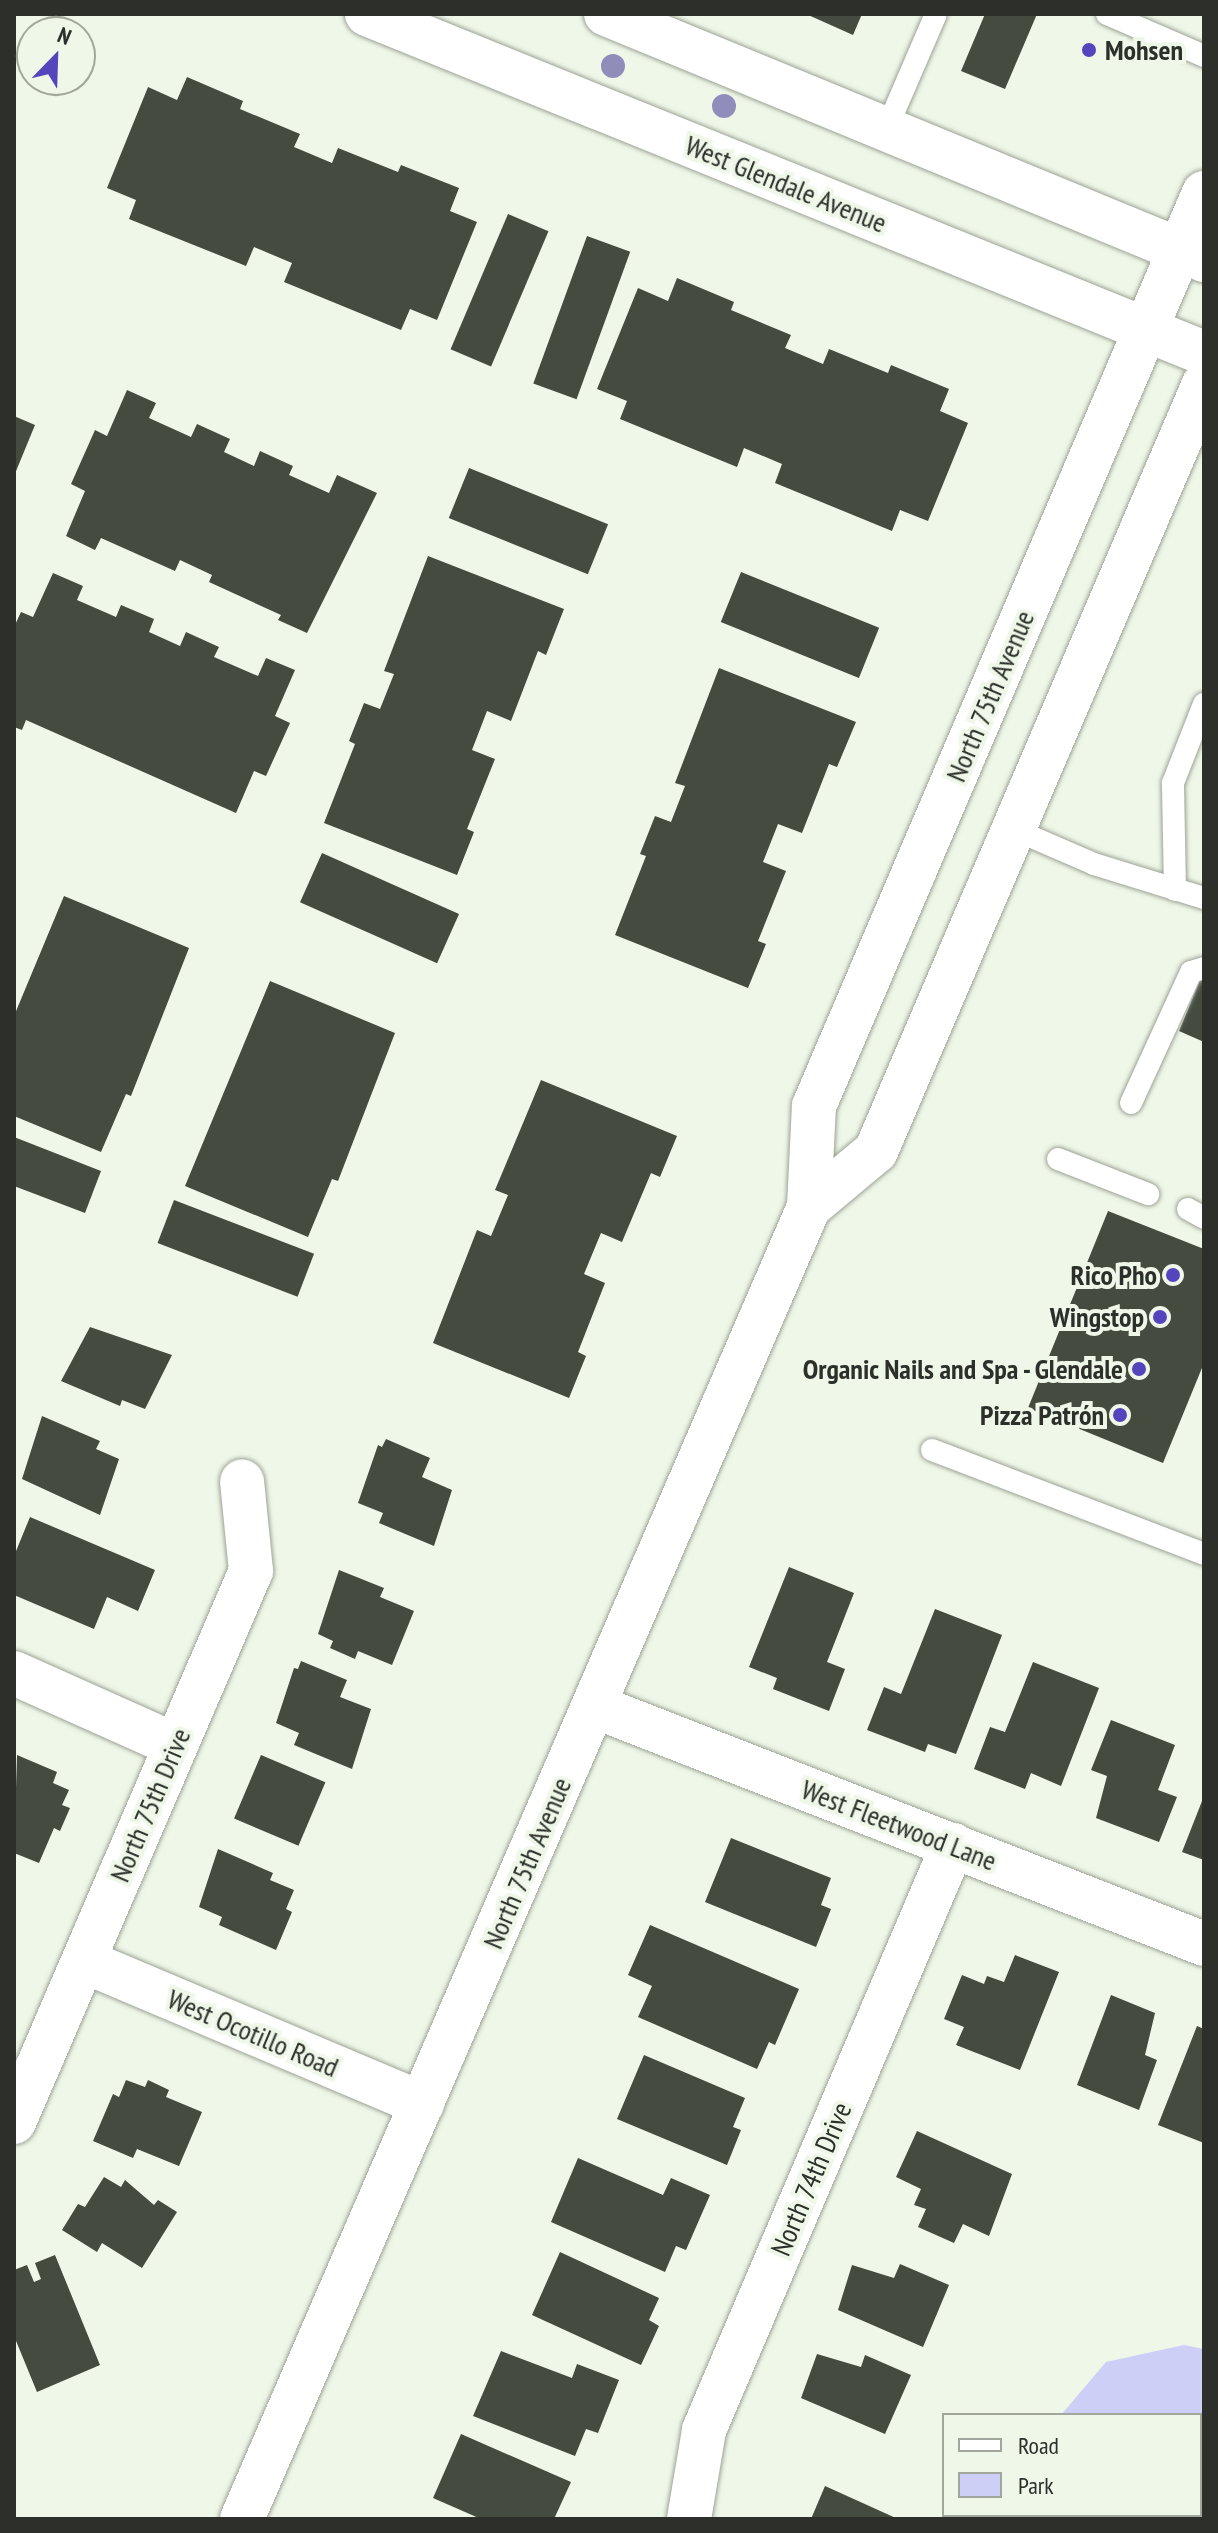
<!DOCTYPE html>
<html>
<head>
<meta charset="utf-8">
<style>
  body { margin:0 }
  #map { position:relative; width:1218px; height:2533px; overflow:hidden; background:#eff7e8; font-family:"PT Sans Narrow",sans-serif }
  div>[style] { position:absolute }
  .green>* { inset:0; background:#cdcff6 }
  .building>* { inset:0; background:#454b3f; transform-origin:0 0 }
  .roads { filter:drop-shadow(0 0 2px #9ca395) drop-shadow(0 0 2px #9ca395) }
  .service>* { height:22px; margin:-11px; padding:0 11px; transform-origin:11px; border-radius:11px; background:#fff }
  .minor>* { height:44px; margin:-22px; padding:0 22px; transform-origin:22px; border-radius:22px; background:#fff }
  .secondary>* { height:44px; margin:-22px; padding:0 22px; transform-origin:22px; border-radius:22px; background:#fff }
  .trees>* { width:24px; height:24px; margin:-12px; border-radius:50%; background:#908dbb }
  .dots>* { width:22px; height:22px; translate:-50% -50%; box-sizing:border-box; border:4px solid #eff7e8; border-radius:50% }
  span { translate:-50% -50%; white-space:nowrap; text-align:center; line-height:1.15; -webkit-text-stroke:8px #eff7e8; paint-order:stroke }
  .poi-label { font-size:28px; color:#2c2f2a; font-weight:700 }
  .left { translate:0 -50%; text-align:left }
  .right { translate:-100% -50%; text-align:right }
  .street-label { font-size:28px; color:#2c2f2a }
  .frame { position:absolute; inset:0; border:16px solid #2c2f2a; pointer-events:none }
  .legend { position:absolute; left:942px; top:2413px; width:260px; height:104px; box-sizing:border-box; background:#eff7e8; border:2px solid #a1a79c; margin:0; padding:10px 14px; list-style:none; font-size:24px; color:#2c2f2a }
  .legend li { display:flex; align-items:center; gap:16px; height:40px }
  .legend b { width:40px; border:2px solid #a1a79c }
  .north { position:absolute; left:16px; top:16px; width:80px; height:80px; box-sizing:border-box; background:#eff7e8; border:2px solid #a1a79c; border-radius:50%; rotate:23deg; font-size:22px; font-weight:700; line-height:32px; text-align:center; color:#2c2f2a }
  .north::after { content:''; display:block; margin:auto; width:28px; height:36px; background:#5445bc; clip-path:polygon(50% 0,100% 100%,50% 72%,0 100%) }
</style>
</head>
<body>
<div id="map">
  <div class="green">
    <div style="clip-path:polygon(1184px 2345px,1204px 2349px,1204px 2519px,1023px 2519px,1022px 2515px,1200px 2515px,1200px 2415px,1061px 2415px,1106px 2362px)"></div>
  </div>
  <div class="building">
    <div style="clip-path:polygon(806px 14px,862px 14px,853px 35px)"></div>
    <div style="clip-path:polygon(985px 14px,1037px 14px,1005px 89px,961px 71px)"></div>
    <div style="clip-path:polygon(187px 77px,243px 101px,240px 109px,300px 134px,294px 147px,332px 163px,338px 148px,398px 172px,401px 165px,459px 188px,450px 211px,477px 222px,437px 320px,410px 309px,401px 330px,284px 282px,292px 263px,254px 247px,246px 266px,129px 219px,136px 200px,107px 188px,148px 87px,177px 100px)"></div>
    <div style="left:508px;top:214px;width:44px;height:147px;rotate:23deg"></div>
    <div style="left:587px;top:236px;width:46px;height:157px;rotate:20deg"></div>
    <div style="clip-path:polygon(677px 278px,734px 302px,731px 310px,791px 335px,785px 348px,823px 364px,829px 349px,888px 373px,891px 365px,949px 389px,940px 411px,968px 423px,928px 521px,900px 510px,892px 531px,775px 483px,782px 464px,744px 448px,737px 467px,620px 419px,627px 401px,597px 389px,638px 288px,668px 301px)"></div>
    <div style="clip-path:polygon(127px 390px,156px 403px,149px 418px,191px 437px,197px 424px,230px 439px,224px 452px,254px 466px,260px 451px,293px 466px,289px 475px,329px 493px,337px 475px,377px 493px,307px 633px,278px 620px,281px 615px,209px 582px,212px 575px,180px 560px,175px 571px,101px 538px,95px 550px,66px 536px,85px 491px,71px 484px,95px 430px,107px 436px)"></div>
    <div style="clip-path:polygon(14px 416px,35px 425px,14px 476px)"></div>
    <div style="left:469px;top:468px;width:150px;height:54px;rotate:22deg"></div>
    <div style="clip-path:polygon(428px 556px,564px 609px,546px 655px,538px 651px,511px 721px,487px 711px,472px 750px,495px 759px,467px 829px,474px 832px,457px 875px,324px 823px,355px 744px,349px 741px,364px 703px,380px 709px,394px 674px,384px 671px)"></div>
    <div style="left:741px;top:572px;width:149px;height:54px;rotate:22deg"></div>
    <div style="clip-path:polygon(53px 573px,83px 586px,77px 600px,116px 617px,121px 605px,154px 619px,149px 632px,180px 646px,186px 632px,219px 647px,214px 657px,258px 676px,266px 658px,295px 670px,275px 716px,290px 723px,266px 776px,254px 771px,236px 813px,26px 720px,22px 730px,14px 727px,14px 627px,21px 612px,33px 617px)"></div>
    <div style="clip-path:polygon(719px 668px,856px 722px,837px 767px,829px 764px,802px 833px,778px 824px,763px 862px,786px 871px,758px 941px,766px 944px,748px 988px,615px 935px,646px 856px,640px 854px,655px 816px,671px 822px,685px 786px,675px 783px)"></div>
    <div style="left:322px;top:853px;width:150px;height:54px;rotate:24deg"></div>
    <div style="clip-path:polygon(64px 896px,189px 948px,131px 1096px,126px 1094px,101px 1152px,14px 1116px,14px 1016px)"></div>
    <div style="clip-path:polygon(1204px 971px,1204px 1042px,1179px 1031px)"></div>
    <div style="clip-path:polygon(270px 981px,395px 1033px,338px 1181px,332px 1179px,308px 1237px,185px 1186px)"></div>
    <div style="clip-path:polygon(541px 1080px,677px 1136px,660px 1177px,651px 1173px,622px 1242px,601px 1233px,584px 1274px,605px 1283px,578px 1352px,586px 1356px,569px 1398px,433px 1343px,477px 1230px,491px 1236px,508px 1195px,495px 1190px)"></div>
    <div style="clip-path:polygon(14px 1137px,101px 1171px,85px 1213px,14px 1186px)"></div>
    <div style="left:174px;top:1200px;width:150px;height:46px;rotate:21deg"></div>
    <div style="clip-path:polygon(1108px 1211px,1204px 1249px,1204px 1363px,1163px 1463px,1028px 1408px)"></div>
    <div style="clip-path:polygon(90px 1327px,172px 1355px,145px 1409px,122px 1400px,120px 1406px,61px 1381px)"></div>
    <div style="clip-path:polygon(42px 1416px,100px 1441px,96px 1449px,119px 1459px,100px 1515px,22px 1479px)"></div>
    <div style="clip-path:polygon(386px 1439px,430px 1458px,422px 1477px,452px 1490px,434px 1546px,379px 1523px,383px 1513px,358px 1503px,378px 1445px,382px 1447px)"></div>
    <div style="clip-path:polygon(30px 1517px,155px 1570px,138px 1611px,107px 1597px,94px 1629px,14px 1595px,14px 1556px)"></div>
    <div style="clip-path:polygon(789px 1567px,854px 1593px,827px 1662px,845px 1669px,829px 1711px,773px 1689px,777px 1678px,749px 1667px)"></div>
    <div style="clip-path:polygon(339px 1570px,384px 1588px,380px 1597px,414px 1611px,392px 1665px,358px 1651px,355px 1659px,330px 1648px,333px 1641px,318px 1634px)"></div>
    <div style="clip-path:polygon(935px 1609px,1002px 1635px,956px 1754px,928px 1744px,925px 1752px,867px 1730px,884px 1687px,901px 1694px)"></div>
    <div style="clip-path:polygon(301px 1661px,347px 1680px,340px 1697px,371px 1709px,352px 1769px,294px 1745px,299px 1733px,276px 1723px,294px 1668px,298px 1669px)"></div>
    <div style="clip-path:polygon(1033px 1662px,1099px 1688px,1061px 1786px,1031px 1773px,1025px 1789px,974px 1769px,990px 1727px,1005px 1732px)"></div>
    <div style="clip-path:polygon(1111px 1720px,1175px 1745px,1158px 1790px,1177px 1797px,1159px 1842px,1096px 1818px,1107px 1776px,1091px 1770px)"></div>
    <div style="clip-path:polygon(17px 1755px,57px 1772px,53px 1783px,69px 1790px,62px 1805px,70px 1808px,60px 1831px,54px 1828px,39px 1863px,14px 1853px)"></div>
    <div style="left:261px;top:1755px;width:70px;height:69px;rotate:23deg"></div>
    <div style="clip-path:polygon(1204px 1796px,1204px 1860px,1182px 1852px)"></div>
    <div style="clip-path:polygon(731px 1838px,831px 1878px,821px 1905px,831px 1909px,816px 1947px,705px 1902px)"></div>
    <div style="clip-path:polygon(218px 1849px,273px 1873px,270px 1880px,294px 1890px,286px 1909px,292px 1912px,276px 1950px,219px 1925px,222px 1917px,199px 1907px)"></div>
    <div style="clip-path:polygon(650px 1925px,799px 1989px,775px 2045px,769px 2042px,757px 2069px,638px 2017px,652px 1986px,628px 1975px)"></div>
    <div style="clip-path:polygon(1015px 1955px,1059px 1972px,1020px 2070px,956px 2045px,964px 2027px,944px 2019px,962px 1975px,984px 1984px,987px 1976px,1004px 1982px)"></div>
    <div style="clip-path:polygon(1111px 1995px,1155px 2013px,1145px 2055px,1157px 2060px,1139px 2110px,1077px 2085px)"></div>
    <div style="clip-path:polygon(1197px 2026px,1204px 2029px,1204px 2143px,1158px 2125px)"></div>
    <div style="clip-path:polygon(644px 2055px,745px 2098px,733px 2127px,741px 2130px,727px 2165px,617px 2119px)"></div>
    <div style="clip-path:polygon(126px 2080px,145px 2087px,148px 2080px,169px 2090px,166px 2097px,202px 2112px,179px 2166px,137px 2149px,133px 2158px,93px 2141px,113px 2094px,119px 2097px)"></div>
    <div style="clip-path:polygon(917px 2131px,1012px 2174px,989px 2236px,963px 2224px,954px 2243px,918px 2227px,926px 2209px,914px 2205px,921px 2189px,896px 2177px)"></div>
    <div style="clip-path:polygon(578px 2158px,663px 2195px,671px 2178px,710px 2195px,686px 2250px,676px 2246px,665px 2272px,551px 2222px)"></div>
    <div style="clip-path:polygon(104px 2177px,121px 2187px,125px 2180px,154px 2205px,158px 2200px,177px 2212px,142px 2268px,102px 2243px,97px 2252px,62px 2230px,78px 2204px,85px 2207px)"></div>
    <div style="clip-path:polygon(560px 2252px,659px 2298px,649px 2320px,659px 2326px,641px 2365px,532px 2315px)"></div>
    <div style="clip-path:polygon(55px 2255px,100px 2365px,37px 2392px,14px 2336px,14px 2270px,27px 2265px,34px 2282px,41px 2279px,35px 2263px)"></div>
    <div style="clip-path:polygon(900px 2264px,949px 2285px,923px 2347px,838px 2310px,852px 2265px,894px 2278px)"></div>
    <div style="clip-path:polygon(501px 2351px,572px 2378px,577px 2364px,619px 2380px,598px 2433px,586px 2429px,575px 2456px,473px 2416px)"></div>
    <div style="clip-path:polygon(817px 2354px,861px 2367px,865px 2355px,911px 2375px,885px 2434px,801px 2398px)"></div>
    <div style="clip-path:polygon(461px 2434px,571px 2482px,554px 2519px,481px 2519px,433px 2498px)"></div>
    <div style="clip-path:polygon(825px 2486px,898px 2519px,811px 2519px)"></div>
  </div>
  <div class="roads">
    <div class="service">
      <div style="left:1107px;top:14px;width:106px;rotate:23.4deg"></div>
      <div style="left:886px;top:130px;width:126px;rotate:-66.7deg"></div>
      <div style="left:1011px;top:828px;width:90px;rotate:23.4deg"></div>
      <div style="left:1094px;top:864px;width:115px;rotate:17.2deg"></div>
      <div style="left:1175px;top:890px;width:107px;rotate:-91.1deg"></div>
      <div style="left:1173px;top:783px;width:85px;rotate:-68.6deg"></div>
      <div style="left:1131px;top:1103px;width:144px;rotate:-65.4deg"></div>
      <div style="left:1191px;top:972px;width:14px;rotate:-17deg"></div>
      <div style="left:1058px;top:1159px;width:97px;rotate:21.3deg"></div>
      <div style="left:1188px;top:1209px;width:18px;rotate:29deg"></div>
      <div style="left:932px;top:1450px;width:291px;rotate:20.9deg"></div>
    </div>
    <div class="minor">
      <div style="left:14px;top:1673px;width:176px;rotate:24.1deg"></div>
      <div style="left:594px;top:1706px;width:655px;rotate:21.31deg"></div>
      <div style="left:84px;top:1961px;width:367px;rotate:22.9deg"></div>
      <div style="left:14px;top:2122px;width:600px;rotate:-66.73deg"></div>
      <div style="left:251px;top:1571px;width:90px;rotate:-95.7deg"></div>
      <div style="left:689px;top:2519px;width:90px;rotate:-80.4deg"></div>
      <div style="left:704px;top:2430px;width:636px;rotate:-66.94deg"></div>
    </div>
    <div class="secondary">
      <div style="left:367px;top:14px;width:903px;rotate:22.05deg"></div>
      <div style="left:606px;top:14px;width:647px;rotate:22.36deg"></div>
      <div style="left:809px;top:1207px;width:87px;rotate:-39.9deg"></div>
      <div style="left:876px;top:1151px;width:834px;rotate:-66.85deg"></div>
      <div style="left:242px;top:2519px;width:1429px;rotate:-66.63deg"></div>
      <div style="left:809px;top:1207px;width:101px;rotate:-87.2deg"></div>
      <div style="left:814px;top:1106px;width:993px;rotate:-66.87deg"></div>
    </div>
  </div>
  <div class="trees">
    <div style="left:613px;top:66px"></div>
    <div style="left:724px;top:106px"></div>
  </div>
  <div class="dots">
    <div style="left:1089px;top:50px;background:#5445bc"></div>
    <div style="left:1173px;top:1275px;background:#5445bc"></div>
    <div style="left:1160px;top:1317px;background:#5445bc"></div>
    <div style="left:1139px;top:1369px;background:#5445bc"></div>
    <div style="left:1120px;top:1415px;background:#5445bc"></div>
  </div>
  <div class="poi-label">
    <span class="left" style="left:1105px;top:50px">Mohsen</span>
    <span class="right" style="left:1157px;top:1275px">Rico Pho</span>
    <span class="right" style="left:1144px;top:1317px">Wingstop</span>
    <span class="right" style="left:1123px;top:1369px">Organic Nails and Spa - Glendale</span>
    <span class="right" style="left:1104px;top:1415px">Pizza Patrón</span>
  </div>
  <div class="street-label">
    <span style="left:786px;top:184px;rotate:22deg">West Glendale Avenue</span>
    <span style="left:990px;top:696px;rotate:-67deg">North 75th Avenue</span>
    <span style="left:150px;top:1805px;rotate:-67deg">North 75th Drive</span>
    <span style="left:899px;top:1825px;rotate:21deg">West Fleetwood Lane</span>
    <span style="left:527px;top:1863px;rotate:-67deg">North 75th Avenue</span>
    <span style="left:253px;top:2033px;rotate:23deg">West Ocotillo Road</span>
    <span style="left:811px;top:2179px;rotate:-67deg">North 74th Drive</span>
  </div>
  <div class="frame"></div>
  <ul class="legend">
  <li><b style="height:10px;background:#fff"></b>Road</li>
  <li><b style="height:22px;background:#cdcff6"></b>Park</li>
  </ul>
  <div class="north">N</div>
</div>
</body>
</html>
